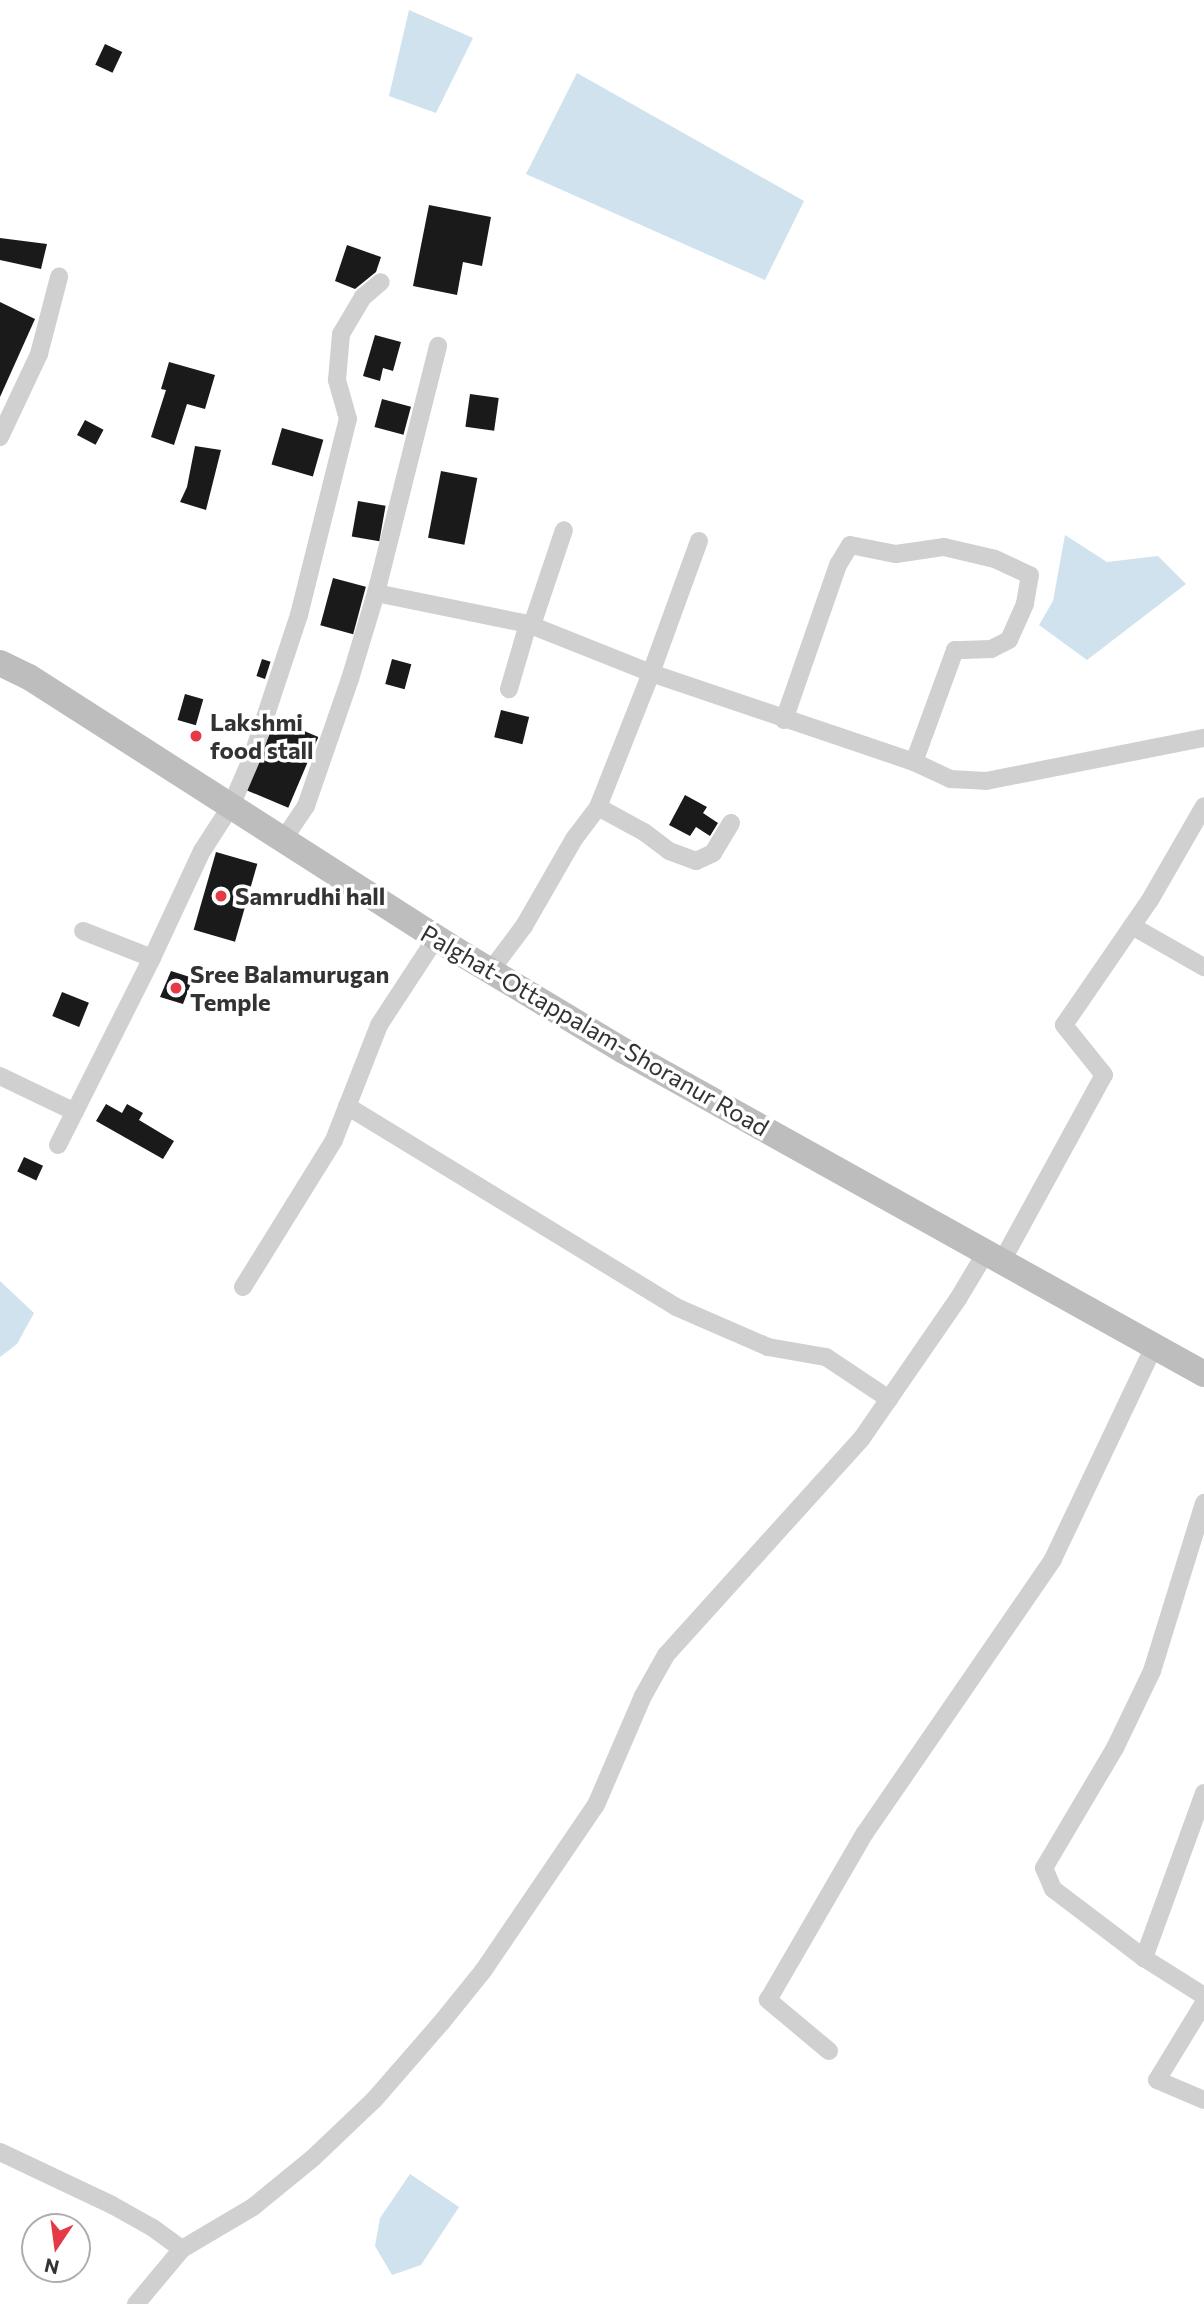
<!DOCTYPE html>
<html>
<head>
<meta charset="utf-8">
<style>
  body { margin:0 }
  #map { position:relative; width:1204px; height:2304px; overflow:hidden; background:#fff; font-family:Commissioner,sans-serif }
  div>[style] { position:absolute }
  .water>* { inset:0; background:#cfe2ee }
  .building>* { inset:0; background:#1a1a1a; transform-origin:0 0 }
  .minor>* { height:18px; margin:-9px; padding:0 9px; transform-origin:9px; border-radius:9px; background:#d0d0d0 }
  .secondary>* { height:26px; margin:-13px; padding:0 13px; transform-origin:13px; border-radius:13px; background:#bdbdbd }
  .dots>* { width:19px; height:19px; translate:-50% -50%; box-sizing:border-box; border:4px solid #fff; border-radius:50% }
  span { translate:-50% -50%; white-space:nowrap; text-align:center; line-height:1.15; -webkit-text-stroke:7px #fff; paint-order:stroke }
  .poi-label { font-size:24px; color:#333; font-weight:700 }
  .left { translate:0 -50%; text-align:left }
  .street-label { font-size:24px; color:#333 }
  .north { position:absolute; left:21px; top:2213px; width:70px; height:70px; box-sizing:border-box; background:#fff; border:2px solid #adadad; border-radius:50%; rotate:193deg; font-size:19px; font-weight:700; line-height:28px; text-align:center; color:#333 }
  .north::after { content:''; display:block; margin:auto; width:24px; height:32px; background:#e63946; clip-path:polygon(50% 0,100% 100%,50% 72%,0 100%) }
</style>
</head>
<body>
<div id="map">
  <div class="water">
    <div style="clip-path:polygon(409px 10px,473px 38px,436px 113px,389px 96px)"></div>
    <div style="clip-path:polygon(577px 73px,804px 201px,765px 280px,526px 174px)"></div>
    <div style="clip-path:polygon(1065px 535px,1107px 562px,1158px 556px,1186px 584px,1087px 660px,1039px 625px,1053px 601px)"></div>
    <div style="clip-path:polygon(0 1281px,34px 1313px,17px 1344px,0 1357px)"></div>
    <div style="clip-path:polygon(410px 2174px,459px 2207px,421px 2265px,392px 2275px,375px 2246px,380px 2218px)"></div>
  </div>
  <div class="building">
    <div style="left:105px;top:44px;width:19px;height:23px;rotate:25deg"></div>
    <div style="clip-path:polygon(429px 205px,491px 217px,482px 266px,463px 262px,457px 295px,413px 286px)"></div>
    <div style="clip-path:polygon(0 238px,47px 244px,41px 269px,0 260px)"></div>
    <div style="clip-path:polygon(347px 245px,381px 257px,376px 272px,355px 289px,335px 281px)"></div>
    <div style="clip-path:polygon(0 302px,35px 319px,0 397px)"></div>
    <div style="clip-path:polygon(375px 335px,401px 342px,393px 371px,383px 368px,380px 381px,363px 376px)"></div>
    <div style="clip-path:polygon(169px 362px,215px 375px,205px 409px,187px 404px,174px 445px,151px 437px,166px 390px,161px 389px)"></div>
    <div style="left:470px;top:394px;width:29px;height:33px;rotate:8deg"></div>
    <div style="left:382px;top:399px;width:30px;height:29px;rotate:15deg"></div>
    <div style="left:85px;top:420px;width:21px;height:17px;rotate:28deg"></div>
    <div style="left:282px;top:428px;width:43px;height:38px;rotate:16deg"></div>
    <div style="clip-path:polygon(195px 446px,221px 450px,206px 510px,180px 502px,187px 487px)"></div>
    <div style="left:441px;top:471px;width:37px;height:68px;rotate:11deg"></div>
    <div style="left:358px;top:501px;width:28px;height:36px;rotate:10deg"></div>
    <div style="left:333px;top:578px;width:34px;height:49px;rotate:15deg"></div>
    <div style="left:262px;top:659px;width:9px;height:18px;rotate:18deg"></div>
    <div style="left:392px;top:659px;width:20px;height:26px;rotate:15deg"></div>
    <div style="left:185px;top:694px;width:19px;height:27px;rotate:16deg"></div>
    <div style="left:501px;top:710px;width:29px;height:28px;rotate:14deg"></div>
    <div style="left:276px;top:719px;width:46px;height:77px;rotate:23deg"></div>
    <div style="clip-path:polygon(685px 795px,707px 807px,703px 813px,718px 823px,710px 836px,696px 827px,690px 836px,669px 825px)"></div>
    <div style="left:216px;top:852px;width:43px;height:81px;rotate:16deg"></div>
    <div style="clip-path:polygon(171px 971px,193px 978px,183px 1004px,160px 997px)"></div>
    <div style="left:62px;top:992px;width:29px;height:26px;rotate:22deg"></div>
    <div style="clip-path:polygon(106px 1104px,122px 1113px,127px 1104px,143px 1113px,139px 1120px,174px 1141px,163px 1159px,96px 1121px)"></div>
    <div style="left:24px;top:1157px;width:21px;height:16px;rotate:25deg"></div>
  </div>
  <div class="minor">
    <div style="left:0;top:437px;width:92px;rotate:-64.8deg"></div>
    <div style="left:39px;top:354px;width:80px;rotate:-75.4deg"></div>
    <div style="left:699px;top:541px;width:140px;rotate:110deg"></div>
    <div style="left:651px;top:673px;width:278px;rotate:18.7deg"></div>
    <div style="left:914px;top:762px;width:40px;rotate:25deg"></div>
    <div style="left:950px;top:779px;width:36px;rotate:3deg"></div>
    <div style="left:986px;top:781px;width:222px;rotate:-11.2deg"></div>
    <div style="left:376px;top:593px;width:155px;rotate:11.5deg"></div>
    <div style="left:532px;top:625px;width:100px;rotate:-71.4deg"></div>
    <div style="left:784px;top:720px;width:164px;rotate:-70.8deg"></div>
    <div style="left:838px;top:565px;width:23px;rotate:-59deg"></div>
    <div style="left:850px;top:545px;width:47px;rotate:11.1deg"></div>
    <div style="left:896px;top:554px;width:49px;rotate:-8.3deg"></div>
    <div style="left:944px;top:547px;width:52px;rotate:13.2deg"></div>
    <div style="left:995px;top:559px;width:38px;rotate:25deg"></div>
    <div style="left:1030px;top:575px;width:29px;rotate:100deg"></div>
    <div style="left:1025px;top:604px;width:39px;rotate:114deg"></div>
    <div style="left:1009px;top:640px;width:20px;rotate:153deg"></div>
    <div style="left:991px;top:649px;width:36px;rotate:178deg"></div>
    <div style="left:955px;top:650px;width:119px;rotate:110.1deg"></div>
    <div style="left:598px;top:807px;width:52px;rotate:28.5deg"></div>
    <div style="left:644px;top:832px;width:31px;rotate:37deg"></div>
    <div style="left:669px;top:851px;width:29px;rotate:20deg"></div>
    <div style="left:696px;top:861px;width:19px;rotate:-25deg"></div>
    <div style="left:713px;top:853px;width:35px;rotate:-59deg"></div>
    <div style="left:283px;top:840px;width:41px;rotate:-55.9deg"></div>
    <div style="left:306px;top:806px;width:134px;rotate:-70.9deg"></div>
    <div style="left:350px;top:679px;width:90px;rotate:-73.2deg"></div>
    <div style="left:376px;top:593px;width:255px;rotate:-75.9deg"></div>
    <div style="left:1132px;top:926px;width:83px;rotate:29.7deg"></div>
    <div style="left:83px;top:931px;width:74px;rotate:21.4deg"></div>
    <div style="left:491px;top:970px;width:55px;rotate:-53.1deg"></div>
    <div style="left:524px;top:926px;width:100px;rotate:-60.1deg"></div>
    <div style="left:574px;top:839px;width:40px;rotate:-53deg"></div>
    <div style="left:598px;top:807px;width:144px;rotate:-68.4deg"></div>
    <div style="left:651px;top:673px;width:132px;rotate:-158.3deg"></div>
    <div style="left:528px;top:624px;width:68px;rotate:106.3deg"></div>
    <div style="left:0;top:1076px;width:83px;rotate:25.6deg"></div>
    <div style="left:347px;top:1106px;width:386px;rotate:31.4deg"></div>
    <div style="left:676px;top:1307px;width:100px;rotate:23.5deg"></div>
    <div style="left:768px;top:1347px;width:59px;rotate:9.8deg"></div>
    <div style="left:826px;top:1357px;width:76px;rotate:33.7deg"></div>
    <div style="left:58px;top:1145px;width:209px;rotate:-63.3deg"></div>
    <div style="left:152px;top:958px;width:118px;rotate:-65deg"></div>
    <div style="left:202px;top:851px;width:54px;rotate:-57.2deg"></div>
    <div style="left:231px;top:806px;width:53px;rotate:-66.8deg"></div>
    <div style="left:252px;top:757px;width:150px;rotate:-71.7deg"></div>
    <div style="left:299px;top:615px;width:202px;rotate:-76deg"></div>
    <div style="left:348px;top:419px;width:41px;rotate:-105.8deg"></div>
    <div style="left:337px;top:380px;width:46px;rotate:-85deg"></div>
    <div style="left:341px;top:334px;width:43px;rotate:-59.3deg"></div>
    <div style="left:363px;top:297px;width:23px;rotate:-40deg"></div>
    <div style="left:1002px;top:1261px;width:212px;rotate:-61.3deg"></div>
    <div style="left:1104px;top:1075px;width:64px;rotate:-128.7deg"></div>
    <div style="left:1064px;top:1025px;width:152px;rotate:-55.5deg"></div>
    <div style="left:1150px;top:900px;width:108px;rotate:-60.1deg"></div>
    <div style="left:243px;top:1287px;width:173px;rotate:-58.2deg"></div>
    <div style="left:334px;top:1140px;width:123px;rotate:-68.6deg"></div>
    <div style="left:379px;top:1025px;width:104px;rotate:-56.8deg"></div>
    <div style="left:1204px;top:1793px;width:176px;rotate:110deg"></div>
    <div style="left:1144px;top:1958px;width:71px;rotate:32.3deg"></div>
    <div style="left:1144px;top:1958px;width:114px;rotate:-142.8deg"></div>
    <div style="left:1053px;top:1889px;width:23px;rotate:-113deg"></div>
    <div style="left:1044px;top:1868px;width:139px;rotate:-59.4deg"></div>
    <div style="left:1115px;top:1748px;width:85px;rotate:-64.3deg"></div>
    <div style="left:1152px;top:1671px;width:176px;rotate:-72.8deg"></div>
    <div style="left:1204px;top:2003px;width:90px;rotate:121.4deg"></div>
    <div style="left:1157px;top:2080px;width:51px;rotate:23.1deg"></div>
    <div style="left:829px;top:2051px;width:80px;rotate:-140.1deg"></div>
    <div style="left:768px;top:2000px;width:193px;rotate:-59.9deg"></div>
    <div style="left:865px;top:1833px;width:332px;rotate:-55.5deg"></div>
    <div style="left:1053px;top:1559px;width:236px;rotate:-64.6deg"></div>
    <div style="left:0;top:2152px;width:124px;rotate:25.3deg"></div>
    <div style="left:112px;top:2205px;width:47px;rotate:29.3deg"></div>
    <div style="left:153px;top:2228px;width:36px;rotate:36deg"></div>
    <div style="left:182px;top:2249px;width:72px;rotate:129.9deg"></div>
    <div style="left:182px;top:2249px;width:82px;rotate:-30.6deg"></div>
    <div style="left:253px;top:2207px;width:77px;rotate:-39.2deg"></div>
    <div style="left:313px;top:2158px;width:84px;rotate:-43.6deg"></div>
    <div style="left:374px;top:2100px;width:102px;rotate:-49deg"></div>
    <div style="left:441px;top:2023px;width:67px;rotate:-51.1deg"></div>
    <div style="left:483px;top:1971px;width:201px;rotate:-55.8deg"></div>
    <div style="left:596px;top:1805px;width:119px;rotate:-66.7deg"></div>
    <div style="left:643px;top:1696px;width:47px;rotate:-60.7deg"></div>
    <div style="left:666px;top:1655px;width:292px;rotate:-47.9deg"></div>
    <div style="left:862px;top:1438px;width:169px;rotate:-55.4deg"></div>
    <div style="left:958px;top:1299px;width:55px;rotate:-59.2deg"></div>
  </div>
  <div class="secondary">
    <div style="left:0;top:663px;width:32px;rotate:26deg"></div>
    <div style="left:29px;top:677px;width:505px;rotate:32.62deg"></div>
    <div style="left:454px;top:949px;width:198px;rotate:31deg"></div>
    <div style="left:624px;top:1051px;width:664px;rotate:29.11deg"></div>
  </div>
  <div class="dots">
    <div style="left:196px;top:736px;background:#e63946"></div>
    <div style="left:221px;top:896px;background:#e63946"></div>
    <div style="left:176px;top:988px;background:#e63946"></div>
  </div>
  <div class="poi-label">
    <span class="left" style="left:210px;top:736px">Lakshmi<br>food stall</span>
    <span class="left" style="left:235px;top:896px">Samrudhi hall</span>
    <span class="left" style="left:190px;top:988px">Sree Balamurugan<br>Temple</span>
  </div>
  <div class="street-label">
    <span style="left:595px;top:1030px;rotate:30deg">Palghat-Ottappalam-Shoranur Road</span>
  </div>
  <div class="north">N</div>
</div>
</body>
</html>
